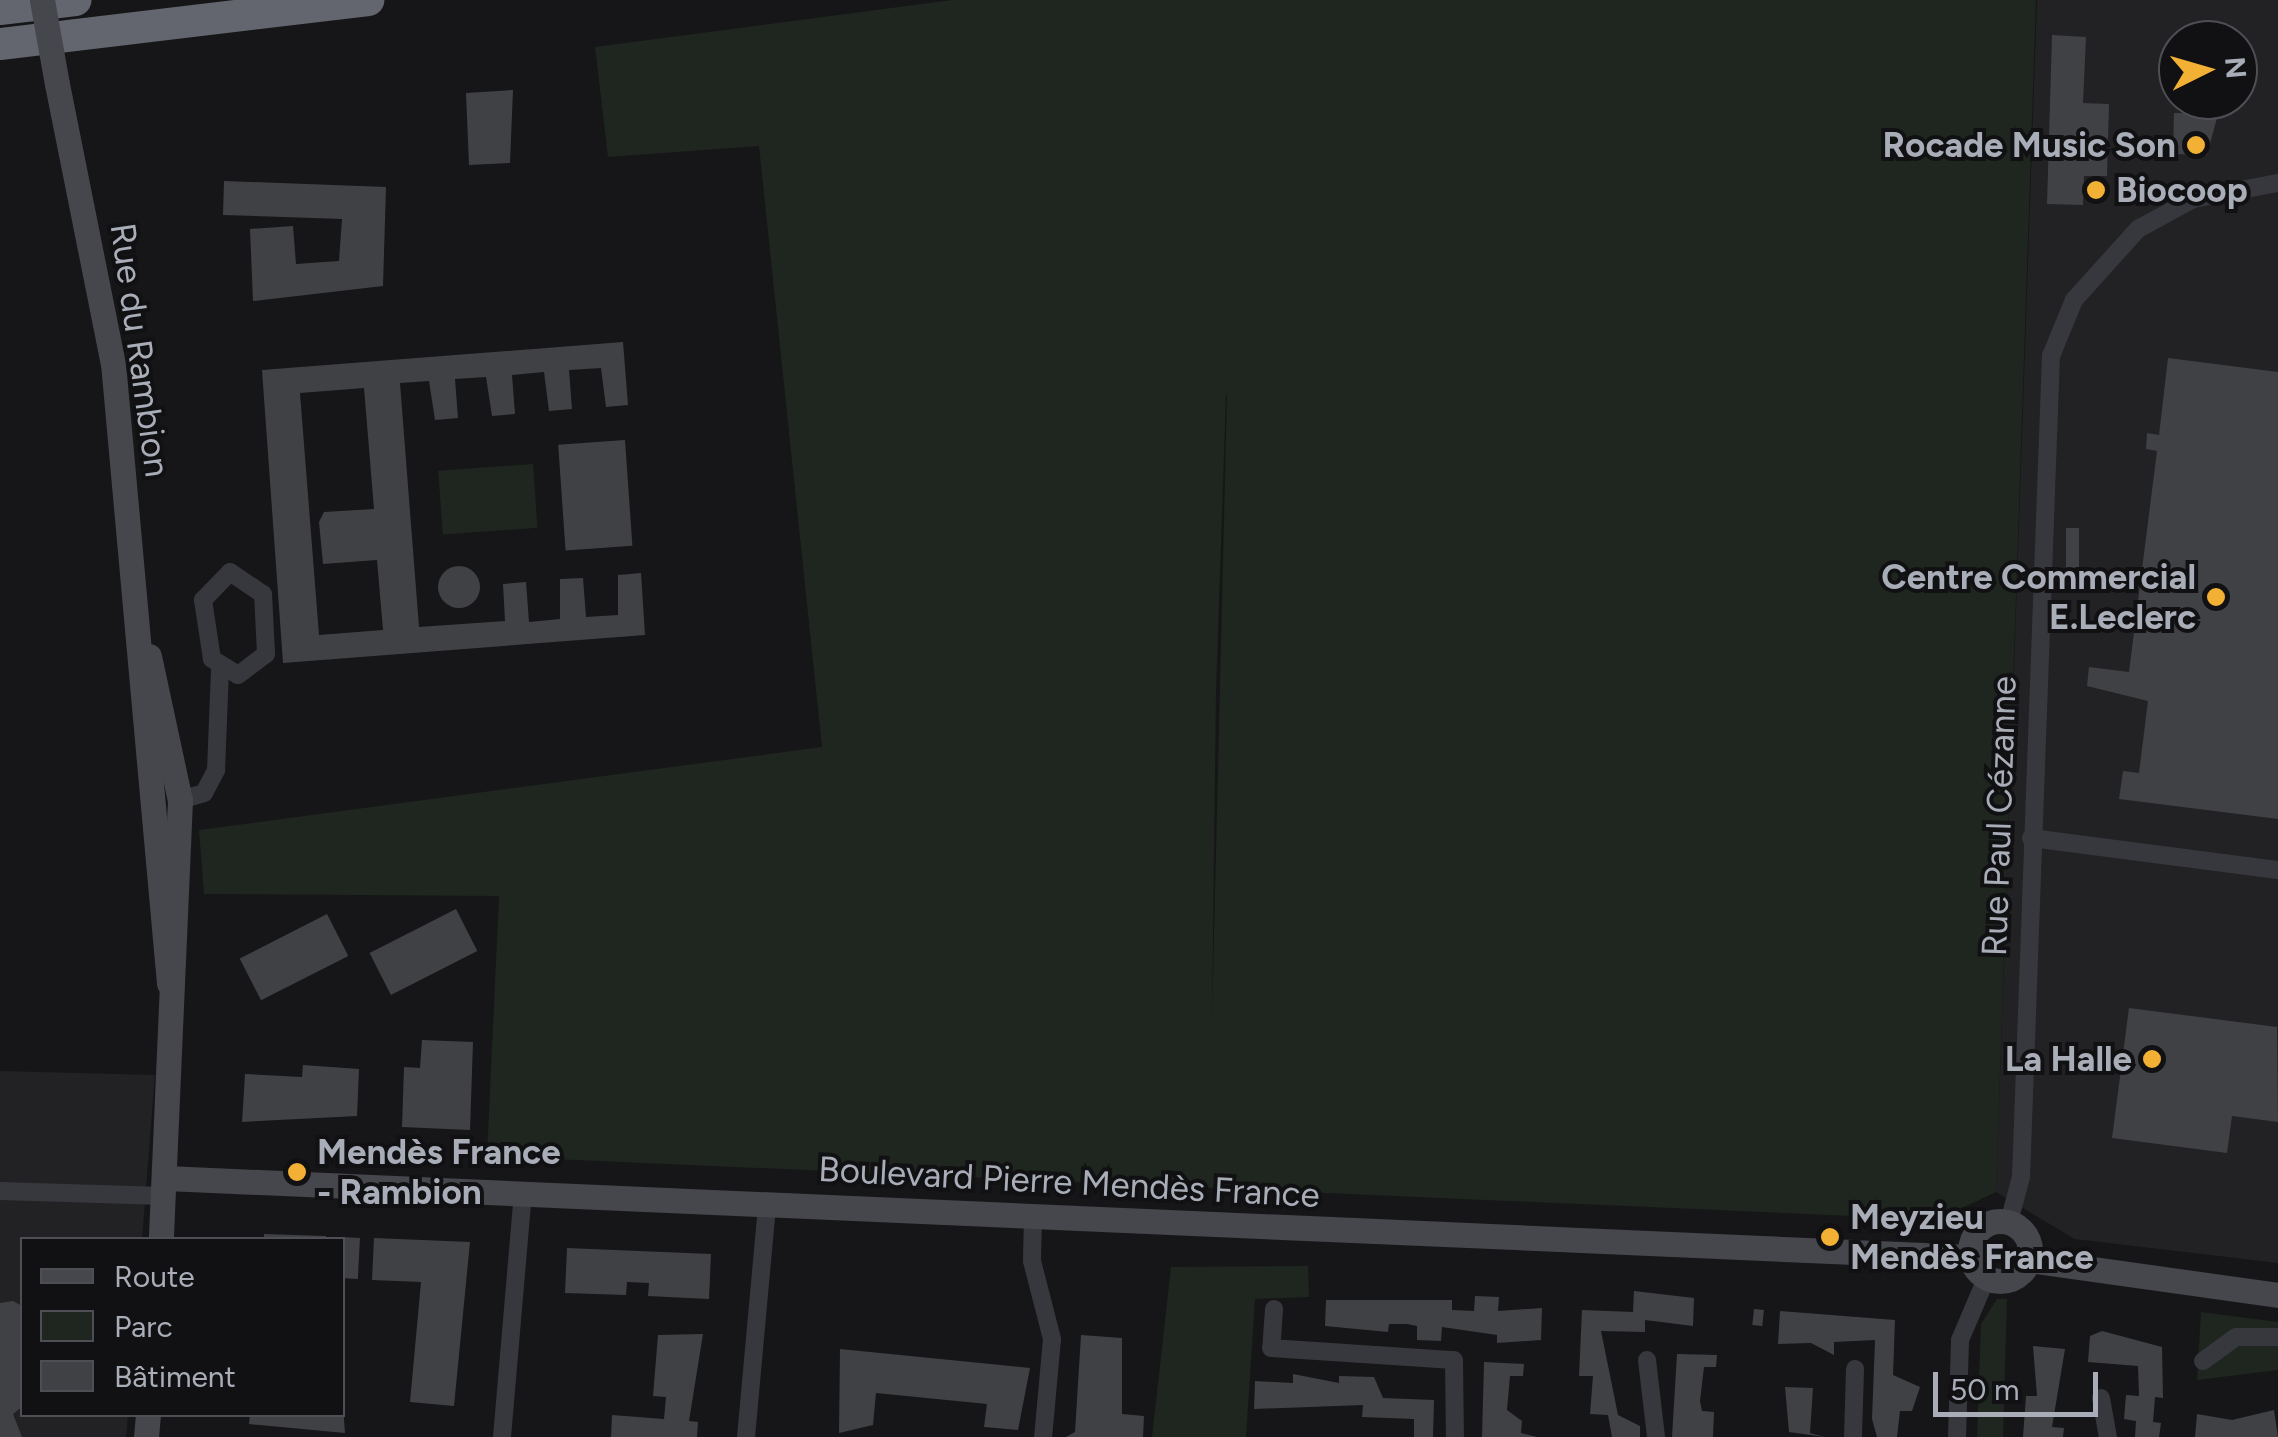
<!DOCTYPE html>
<html>
<head>
<meta charset="utf-8">
<style>
  body { margin:0 }
  #map { position:relative; width:2278px; height:1437px; overflow:hidden; background:#161618; font-family:Figtree,sans-serif }
  div>[style] { position:absolute }
  .built>* { inset:0; background:#222225 }
  .green>* { inset:0; background:#1e261f; transform-origin:0 0 }
  .building>* { inset:0; background:#404145; transform-origin:0 0 }
  .round { border-radius:50% }
  .street>* { height:18px; margin:-9px; padding:0 9px; transform-origin:9px; border-radius:9px; background:#37383d }
  .secondary>* { height:25px; margin:-12.5px; padding:0 12.5px; transform-origin:12.5px; border-radius:12.5px; background:#45474d }
  .secondary>.ring { margin:-12.5px; padding:0; box-sizing:content-box; background:none; border:25px solid #45474d; border-radius:50% }
  .highway>* { height:32px; margin:-16px; padding:0 16px; transform-origin:16px; border-radius:16px; background:#63666e }
  .secondary-bridge>* { height:25px; margin:-12.5px; padding:0 12.5px; transform-origin:12.5px; border-radius:12.5px; background:#45474d }
  .dots>* { width:28px; height:28px; translate:-50% -50%; box-sizing:border-box; border:5px solid #111113; border-radius:50% }
  span { translate:-50% -50%; white-space:nowrap; text-align:center; line-height:1.15; -webkit-text-stroke:8px #111113; paint-order:stroke }
  .poi-label { font-size:35px; color:#a8adb8; font-weight:700 }
  .right { translate:-100% -50%; text-align:right }
  .left { translate:0 -50%; text-align:left }
  .street-label { font-size:35px; color:#a8adb8 }
  .legend { position:absolute; left:20px; top:1237px; width:325px; height:180px; box-sizing:border-box; background:#111113; border:2px solid #4d4f55; margin:0; padding:12px 18px; list-style:none; font-size:30px; color:#a8adb8 }
  .legend li { display:flex; align-items:center; gap:20px; height:50px }
  .legend b { width:50px; border:2px solid #4d4f55 }
  .north { position:absolute; left:2158px; top:20px; width:100px; height:100px; box-sizing:border-box; background:#111113; border:2px solid #4d4f55; border-radius:50%; rotate:85deg; font-size:28px; font-weight:700; line-height:40px; text-align:center; color:#a8adb8 }
  .north::after { content:''; display:block; margin:auto; width:35px; height:45px; background:#f2b134; clip-path:polygon(50% 0,100% 100%,50% 72%,0 100%) }
  .scale { position:absolute; left:1933px; top:1372px; width:165px; height:45px; box-sizing:border-box; border:5px solid #a8adb8; border-top:0; padding-left:12px; font-size:30px; line-height:35px; white-space:nowrap; color:#a8adb8; -webkit-text-stroke:8px #111113; paint-order:stroke }
</style>
</head>
<body>
<div id="map">
  <div class="built">
    <div style="clip-path:polygon(evenodd,2037px 0,2278px 0,2278px 1263px,2075px 1239px,1996px 1192px,2037px 0,2178px 40px,2238px 40px,2238px 100px,2178px 100px,2178px 40px)"></div>
    <div style="clip-path:polygon(0 1071px,155px 1075px,142px 1239px,22px 1240px,22px 1414px,128px 1415px,126px 1437px,0 1437px)"></div>
  </div>
  <div class="green">
    <div style="clip-path:polygon(evenodd,952px 0,2036px 0,1996px 1192px,1945px 1216px,1898px 1218px,487px 1156px,499px 896px,204px 894px,199px 830px,822px 747px,759px 146px,608px 157px,595px 47px,952px 0,1226px 395px,1227px 395px,1212px 1018px,1216px 693px,1226px 395px)"></div>
    <div style="left:533px;top:464px;width:64px;height:95px;rotate:86deg"></div>
    <div style="clip-path:polygon(1308px 1266px,1309px 1297px,1255px 1299px,1246px 1437px,1152px 1437px,1171px 1267px)"></div>
    <div style="clip-path:polygon(1997px 1299px,2007px 1299px,2003px 1437px,1977px 1437px,1981px 1324px)"></div>
    <div style="clip-path:polygon(2201px 1312px,2278px 1322px,2278px 1370px,2197px 1380px)"></div>
  </div>
  <div class="building">
    <div style="clip-path:polygon(2052px 35px,2086px 37px,2083px 103px,2109px 104px,2107px 176px,2084px 176px,2083px 205px,2047px 204px)"></div>
    <div style="clip-path:polygon(513px 90px,510px 163px,469px 165px,466px 93px)"></div>
    <div style="clip-path:polygon(2174px 113px,2218px 114px,2207px 155px,2173px 154px)"></div>
    <div style="clip-path:polygon(224px 181px,386px 187px,383px 286px,253px 301px,250px 229px,293px 226px,296px 264px,339px 261px,342px 219px,223px 215px)"></div>
    <div style="clip-path:polygon(evenodd,623px 342px,628px 405px,606px 407px,601px 368px,569px 370px,572px 409px,549px 411px,544px 372px,512px 375px,515px 414px,492px 416px,486px 377px,455px 379px,458px 418px,435px 420px,429px 381px,400px 383px,419px 627px,505px 621px,503px 584px,526px 582px,529px 622px,560px 619px,560px 579px,583px 578px,586px 617px,618px 615px,618px 575px,641px 573px,645px 635px,283px 663px,262px 370px,623px 342px,364px 388px,374px 509px,324px 512px,319px 522px,323px 564px,377px 560px,383px 630px,319px 635px,300px 393px,364px 388px)"></div>
    <div style="clip-path:polygon(2168px 358px,2278px 372px,2278px 819px,2119px 799px,2123px 771px,2139px 773px,2148px 701px,2087px 686px,2089px 667px,2129px 672px,2157px 451px,2146px 449px,2147px 433px,2159px 435px)"></div>
    <div style="left:625px;top:440px;width:106px;height:67px;rotate:86deg"></div>
    <div style="left:2066px;top:528px;width:13px;height:40px"></div>
    <div class="round" style="left:438px;top:566px;width:42px;height:42px"></div>
    <div style="left:456px;top:909px;width:47px;height:97px;rotate:63deg"></div>
    <div style="left:327px;top:914px;width:47px;height:98px;rotate:63deg"></div>
    <div style="clip-path:polygon(2129px 1008px,2277px 1027px,2278px 1122px,2232px 1116px,2227px 1153px,2112px 1138px)"></div>
    <div style="clip-path:polygon(422px 1040px,473px 1042px,470px 1130px,402px 1127px,404px 1067px,420px 1068px)"></div>
    <div style="clip-path:polygon(303px 1065px,359px 1069px,357px 1116px,242px 1122px,245px 1074px,302px 1077px)"></div>
    <div style="clip-path:polygon(264px 1234px,326px 1236px,326px 1240px,264px 1240px)"></div>
    <div style="left:342px;top:1237px;width:18px;height:41px;rotate:3deg"></div>
    <div style="clip-path:polygon(374px 1238px,470px 1242px,454px 1406px,410px 1402px,421px 1282px,372px 1280px)"></div>
    <div style="clip-path:polygon(567px 1248px,711px 1254px,709px 1299px,648px 1296px,649px 1283px,627px 1282px,626px 1295px,565px 1293px)"></div>
    <div style="clip-path:polygon(1634px 1291px,1694px 1298px,1693px 1326px,1645px 1320px,1645px 1332px,1601px 1331px,1618px 1415px,1640px 1426px,1640px 1437px,1612px 1437px,1608px 1415px,1590px 1414px,1593px 1376px,1579px 1376px,1582px 1310px,1633px 1312px)"></div>
    <div style="clip-path:polygon(1475px 1296px,1499px 1297px,1498px 1311px,1542px 1308px,1541px 1340px,1497px 1343px,1497px 1335px,1442px 1327px,1441px 1341px,1417px 1340px,1417px 1326px,1407px 1324px,1389px 1324px,1388px 1332px,1325px 1326px,1326px 1300px,1452px 1300px,1452px 1310px,1474px 1311px)"></div>
    <div style="clip-path:polygon(13px 1301px,22px 1306px,22px 1407px,13px 1414px,22px 1437px,0 1437px,0 1303px)"></div>
    <div style="left:1754px;top:1309px;width:10px;height:16px;rotate:6deg"></div>
    <div style="clip-path:polygon(1780px 1311px,1895px 1320px,1893px 1375px,1920px 1387px,1912px 1411px,1900px 1411px,1897px 1437px,1877px 1437px,1872px 1419px,1875px 1340px,1834px 1342px,1834px 1355px,1811px 1343px,1778px 1344px)"></div>
    <div style="clip-path:polygon(2102px 1331px,2162px 1347px,2163px 1398px,2155px 1397px,2153px 1422px,2161px 1423px,2159px 1437px,2135px 1437px,2136px 1421px,2124px 1419px,2126px 1395px,2139px 1396px,2138px 1366px,2088px 1362px,2090px 1336px)"></div>
    <div style="clip-path:polygon(703px 1334px,689px 1421px,698px 1422px,697px 1437px,611px 1437px,612px 1415px,664px 1419px,666px 1397px,653px 1396px,658px 1335px)"></div>
    <div style="clip-path:polygon(1081px 1335px,1122px 1338px,1122px 1414px,1144px 1416px,1143px 1437px,1066px 1437px,1075px 1432px)"></div>
    <div style="clip-path:polygon(2033px 1346px,2065px 1349px,2052px 1427px,2064px 1428px,2063px 1437px,2023px 1437px,2026px 1396px,2037px 1396px)"></div>
    <div style="clip-path:polygon(840px 1349px,1030px 1368px,1018px 1430px,984px 1427px,987px 1404px,876px 1393px,873px 1425px,839px 1433px)"></div>
    <div style="clip-path:polygon(1677px 1354px,1717px 1355px,1716px 1367px,1704px 1367px,1700px 1401px,1702px 1411px,1714px 1412px,1713px 1437px,1672px 1437px)"></div>
    <div style="clip-path:polygon(1484px 1362px,1524px 1364px,1523px 1376px,1510px 1376px,1507px 1410px,1522px 1421px,1521px 1433px,1537px 1437px,1482px 1437px)"></div>
    <div style="clip-path:polygon(1293px 1374px,1339px 1383px,1339px 1376px,1374px 1377px,1383px 1398px,1434px 1400px,1433px 1437px,1414px 1437px,1414px 1419px,1362px 1417px,1363px 1405px,1254px 1409px,1255px 1381px,1293px 1383px)"></div>
    <div style="clip-path:polygon(1785px 1387px,1813px 1388px,1810px 1433px,1825px 1437px,1789px 1432px)"></div>
    <div style="clip-path:polygon(342px 1392px,345px 1433px,249px 1424px,250px 1414px,342px 1414px)"></div>
    <div style="clip-path:polygon(2274px 1410px,2278px 1437px,2195px 1437px,2197px 1414px,2232px 1420px)"></div>
  </div>
  <div class="street">
    <div style="left:230px;top:572px;width:40px;rotate:34deg"></div>
    <div style="left:263px;top:594px;width:60px;rotate:87.1deg"></div>
    <div style="left:266px;top:654px;width:35px;rotate:143deg"></div>
    <div style="left:238px;top:675px;width:31px;rotate:-148deg"></div>
    <div style="left:212px;top:659px;width:60px;rotate:-98.7deg"></div>
    <div style="left:203px;top:600px;width:39px;rotate:-46deg"></div>
    <div style="left:180px;top:800px;width:25px;rotate:-16deg"></div>
    <div style="left:204px;top:793px;width:26px;rotate:-62deg"></div>
    <div style="left:216px;top:770px;width:101px;rotate:-87.7deg"></div>
    <div style="left:2031px;top:838px;width:249px;rotate:7.4deg"></div>
    <div style="left:0;top:1191px;width:165px;rotate:1.7deg"></div>
    <div style="left:1033px;top:1216px;width:45px;rotate:91.3deg"></div>
    <div style="left:1032px;top:1261px;width:81px;rotate:75.6deg"></div>
    <div style="left:1052px;top:1339px;width:98px;rotate:95.2deg"></div>
    <div style="left:2009px;top:1222px;width:47px;rotate:-75.1deg"></div>
    <div style="left:2021px;top:1177px;width:822px;rotate:-87.91deg"></div>
    <div style="left:2051px;top:356px;width:61px;rotate:-67.7deg"></div>
    <div style="left:2074px;top:300px;width:96px;rotate:-48deg"></div>
    <div style="left:2138px;top:229px;width:63px;rotate:-28.6deg"></div>
    <div style="left:2193px;top:199px;width:86px;rotate:-10.7deg"></div>
    <div style="left:1274px;top:1309px;width:39px;rotate:94deg"></div>
    <div style="left:1271px;top:1348px;width:183px;rotate:3.8deg"></div>
    <div style="left:1454px;top:1360px;width:77px;rotate:89.3deg"></div>
    <div style="left:1647px;top:1360px;width:78px;rotate:83.3deg"></div>
    <div style="left:2203px;top:1361px;width:41px;rotate:-36deg"></div>
    <div style="left:2236px;top:1337px;width:42px"></div>
    <div style="left:2101px;top:1398px;width:40px;rotate:80deg"></div>
    <div style="left:502px;top:1437px;width:245px;rotate:-85.1deg"></div>
    <div style="left:746px;top:1437px;width:234px;rotate:-84.8deg"></div>
    <div style="left:1853px;top:1437px;width:68px;rotate:-88.3deg"></div>
    <div style="left:1957px;top:1437px;width:97px;rotate:-88.2deg"></div>
    <div style="left:1960px;top:1340px;width:66px;rotate:-66.9deg"></div>
  </div>
  <div class="secondary">
    <div style="left:57px;top:84px;width:285px;rotate:78.7deg"></div>
    <div style="left:113px;top:363px;width:623px;rotate:84.84deg"></div>
    <div style="left:149px;top:656px;width:147px;rotate:77.9deg"></div>
    <div style="left:180px;top:800px;width:440px;rotate:92.5deg"></div>
    <div style="left:166px;top:1178px;width:1806px;rotate:2.51deg"></div>
    <div class="ring" style="left:1970px;top:1221px;width:35px;height:35px"></div>
    <div style="left:2029px;top:1260px;width:251px;rotate:8deg"></div>
    <div style="left:146px;top:1437px;width:23px;rotate:-85deg"></div>
  </div>
  <div class="highway">
    <div style="left:0;top:9px;width:76px;rotate:-6.8deg"></div>
    <div style="left:0;top:44px;width:371px;rotate:-6.8deg"></div>
  </div>
  <div class="secondary-bridge">
    <div style="left:42px;top:0;width:85px;rotate:79.9deg"></div>
  </div>
  <div class="dots">
    <div style="left:2196px;top:145px;background:#f2b134"></div>
    <div style="left:2096px;top:190px;background:#f2b134"></div>
    <div style="left:2216px;top:597px;background:#f2b134"></div>
    <div style="left:2152px;top:1059px;background:#f2b134"></div>
    <div style="left:297px;top:1172px;background:#f2b134"></div>
    <div style="left:1830px;top:1237px;background:#f2b134"></div>
  </div>
  <div class="poi-label">
    <span class="right" style="left:2176px;top:145px">Rocade Music Son</span>
    <span class="left" style="left:2116px;top:190px">Biocoop</span>
    <span class="right" style="left:2196px;top:597px">Centre Commercial<br>E.Leclerc</span>
    <span class="right" style="left:2132px;top:1059px">La Halle</span>
    <span class="left" style="left:317px;top:1172px">Mendès France<br>- Rambion</span>
    <span class="left" style="left:1850px;top:1237px">Meyzieu<br>Mendès France</span>
  </div>
  <div class="street-label">
    <span style="left:140px;top:350px;rotate:82deg">Rue du Rambion</span>
    <span style="left:1999px;top:816px;rotate:-88deg">Rue Paul Cézanne</span>
    <span style="left:1069px;top:1182px;rotate:3deg">Boulevard Pierre Mendès France</span>
  </div>
  <ul class="legend">
  <li><b style="height:12px;background:#45474d"></b>Route</li>
  <li><b style="height:28px;background:#1e261f"></b>Parc</li>
  <li><b style="height:28px;background:#404145"></b>Bâtiment</li>
  </ul>
  <div class="north">N</div>
  <div class="scale">50 m</div>
</div>
</body>
</html>
